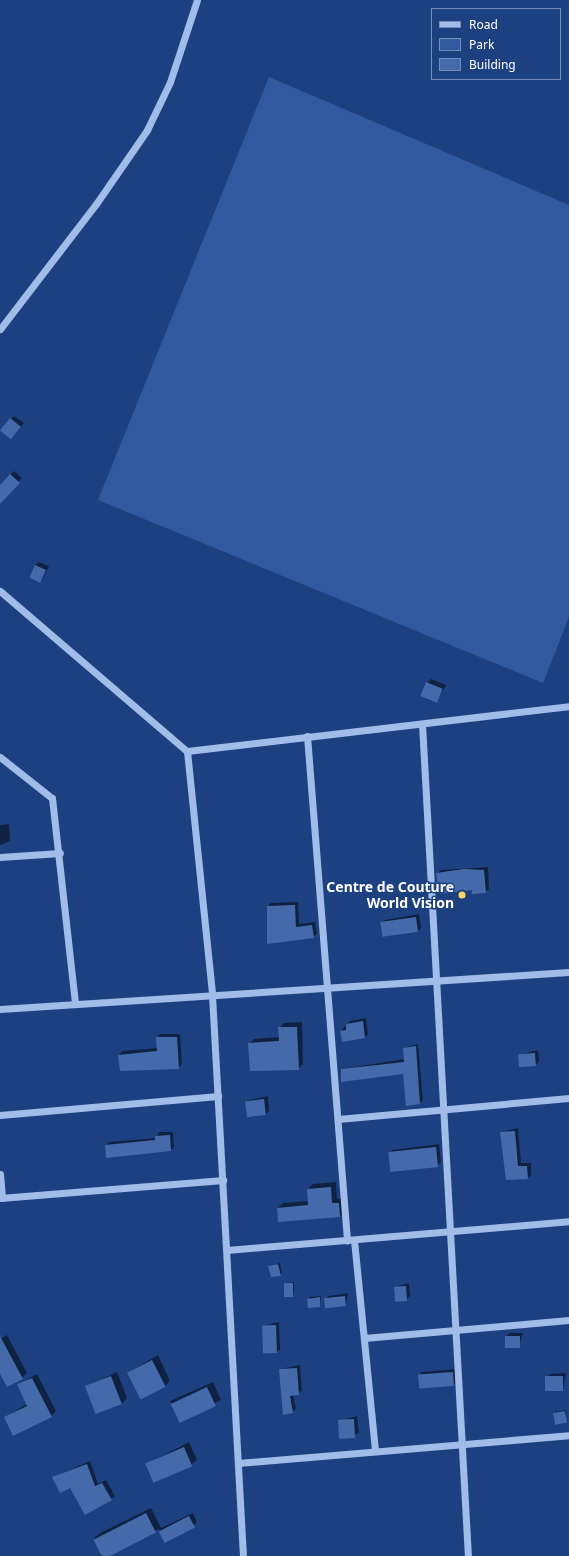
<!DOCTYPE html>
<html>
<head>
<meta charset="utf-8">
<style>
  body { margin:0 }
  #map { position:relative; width:569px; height:1556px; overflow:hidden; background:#1d4180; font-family:"Noto Sans",sans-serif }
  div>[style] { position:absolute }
  .green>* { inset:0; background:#30599f }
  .shadow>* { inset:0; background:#0007; transform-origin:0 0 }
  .building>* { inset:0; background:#456aaa; transform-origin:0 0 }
  .minor>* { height:7px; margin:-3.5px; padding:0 3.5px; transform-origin:3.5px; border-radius:3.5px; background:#a1bce9 }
  .dots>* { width:11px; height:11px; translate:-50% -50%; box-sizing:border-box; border:2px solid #1d4180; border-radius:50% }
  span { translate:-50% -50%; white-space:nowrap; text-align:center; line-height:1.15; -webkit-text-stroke:3px #1d4180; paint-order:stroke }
  .poi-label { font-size:14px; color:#fff; font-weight:700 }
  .right { translate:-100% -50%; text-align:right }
  .legend { position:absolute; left:431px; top:8px; width:130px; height:72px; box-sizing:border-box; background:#1d4180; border:1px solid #778db3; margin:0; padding:5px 7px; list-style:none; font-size:12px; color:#fff }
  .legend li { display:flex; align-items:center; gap:8px; height:20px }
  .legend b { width:20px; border:1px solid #778db3 }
</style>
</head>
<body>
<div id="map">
  <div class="green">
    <div style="clip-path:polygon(269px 77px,569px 205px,569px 617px,543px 683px,98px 500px)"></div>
  </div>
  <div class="shadow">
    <div style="clip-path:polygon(14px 416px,24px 423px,15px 434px,11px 419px)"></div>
    <div style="clip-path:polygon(14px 471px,22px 478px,0 502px,0 486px)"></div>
    <div style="clip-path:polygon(39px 562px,49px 566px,41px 582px,35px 565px)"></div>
    <div style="clip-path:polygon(431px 679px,446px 685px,437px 701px,427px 683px)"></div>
    <div style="clip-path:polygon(9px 824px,10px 841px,0 845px,0 825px)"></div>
    <div style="clip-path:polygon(488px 867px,489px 889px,485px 892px,437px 874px,441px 870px)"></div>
    <div style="clip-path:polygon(298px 902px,299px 924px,315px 922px,317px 934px,313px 937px,268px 943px,268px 906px,271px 903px)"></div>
    <div style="clip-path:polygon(419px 914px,421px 928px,418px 931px,383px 935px,381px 923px,385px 920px)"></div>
    <div style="clip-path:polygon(366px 1018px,368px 1034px,365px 1037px,341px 1031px,350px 1021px)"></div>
    <div style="clip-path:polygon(302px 1022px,303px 1064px,298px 1069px,249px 1044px,254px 1039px,280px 1037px,279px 1028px,284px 1023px)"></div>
    <div style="clip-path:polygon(160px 1034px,180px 1034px,182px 1064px,178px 1068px,121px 1070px,119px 1055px,122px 1051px,158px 1048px,157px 1038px)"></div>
    <div style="clip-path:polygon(418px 1044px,423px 1100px,420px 1103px,404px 1073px,342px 1069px,405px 1059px,404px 1048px)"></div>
    <div style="clip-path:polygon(538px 1050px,539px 1061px,536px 1065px,519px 1055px)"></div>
    <div style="clip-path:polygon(268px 1096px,269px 1111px,266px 1114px,246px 1101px)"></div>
    <div style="clip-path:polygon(518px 1128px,521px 1163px,531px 1163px,531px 1175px,528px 1178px,507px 1179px,501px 1132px)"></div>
    <div style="clip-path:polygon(159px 1132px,173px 1132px,174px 1147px,171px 1150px,106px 1145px,109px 1142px,156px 1138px)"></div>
    <div style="clip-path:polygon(439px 1144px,441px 1162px,437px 1166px,389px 1153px,392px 1150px)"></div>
    <div style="clip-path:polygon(336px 1182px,337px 1199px,344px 1198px,345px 1211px,340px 1216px,278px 1208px,283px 1203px,309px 1201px,308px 1189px,313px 1184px)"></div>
    <div style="clip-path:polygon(280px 1263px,282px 1273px,280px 1275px,269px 1266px)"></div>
    <div style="clip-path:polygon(294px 1282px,294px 1294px,292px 1296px,285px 1284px)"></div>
    <div style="clip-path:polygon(409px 1283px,410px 1296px,406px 1300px,395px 1287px)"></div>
    <div style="clip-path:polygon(348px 1293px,346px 1305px,325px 1299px,329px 1296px)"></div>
    <div style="clip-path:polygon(321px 1296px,320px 1306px,309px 1307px,310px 1297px)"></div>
    <div style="clip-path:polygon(279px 1322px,280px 1349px,277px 1352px,263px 1326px)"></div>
    <div style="clip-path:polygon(510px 1333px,523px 1333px,519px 1347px,506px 1336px)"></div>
    <div style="clip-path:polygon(7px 1335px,27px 1373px,22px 1378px,0 1371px,0 1339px)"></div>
    <div style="clip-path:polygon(158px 1355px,170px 1381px,165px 1386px,129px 1372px)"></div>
    <div style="clip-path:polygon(300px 1365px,302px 1391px,293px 1394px,296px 1409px,292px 1412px,280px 1369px)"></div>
    <div style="clip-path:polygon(456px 1369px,457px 1382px,453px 1385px,419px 1376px,422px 1372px)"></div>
    <div style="clip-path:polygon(117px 1372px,127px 1398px,122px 1404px,86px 1387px)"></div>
    <div style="clip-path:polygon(566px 1373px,563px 1390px,546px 1377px,550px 1374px)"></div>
    <div style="clip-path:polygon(37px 1374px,56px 1411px,51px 1416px,5px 1417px,27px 1404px,19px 1384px)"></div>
    <div style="left:213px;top:1382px;width:20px;height:47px;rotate:66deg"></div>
    <div style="clip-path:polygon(566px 1410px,566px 1422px,554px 1413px,555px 1412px)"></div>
    <div style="clip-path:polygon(357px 1416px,359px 1433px,341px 1438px,339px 1421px)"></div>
    <div style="clip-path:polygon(189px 1442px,197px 1460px,191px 1465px,147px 1464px)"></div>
    <div style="clip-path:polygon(90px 1461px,98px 1484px,106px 1480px,115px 1496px,111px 1499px,54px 1477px)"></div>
    <div style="clip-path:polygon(151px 1508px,161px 1528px,193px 1513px,197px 1523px,164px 1540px,159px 1529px,106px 1556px,99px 1556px,102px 1554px,94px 1538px,100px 1533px)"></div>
  </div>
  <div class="building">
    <div style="left:10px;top:418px;width:14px;height:16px;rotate:39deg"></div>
    <div style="clip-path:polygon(10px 474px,20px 483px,0 504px,0 485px)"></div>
    <div style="left:35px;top:565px;width:12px;height:14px;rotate:24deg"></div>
    <div style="left:426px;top:682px;width:18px;height:15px;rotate:22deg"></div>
    <div style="clip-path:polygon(464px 869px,484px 870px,486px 893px,472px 894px,472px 890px,439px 894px,436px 873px)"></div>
    <div style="clip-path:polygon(295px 905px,296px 927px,312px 925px,314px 938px,267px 944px,267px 906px)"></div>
    <div style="left:416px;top:917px;width:15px;height:36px;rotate:82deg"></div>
    <div style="clip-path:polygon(363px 1021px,365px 1038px,342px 1042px,340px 1031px,346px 1030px,346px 1024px)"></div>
    <div style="clip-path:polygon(278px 1027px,297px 1027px,299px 1070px,250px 1071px,248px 1043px,279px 1041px)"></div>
    <div style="clip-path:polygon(156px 1037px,177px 1037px,179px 1069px,120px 1071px,118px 1055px,157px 1051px)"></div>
    <div style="clip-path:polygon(416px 1046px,420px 1104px,406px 1106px,403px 1074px,341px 1082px,341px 1069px,404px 1062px,403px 1048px)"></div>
    <div style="left:535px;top:1053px;width:13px;height:17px;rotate:86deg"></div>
    <div style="left:264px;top:1099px;width:16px;height:19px;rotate:83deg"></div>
    <div style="clip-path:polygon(515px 1131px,518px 1166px,527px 1166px,528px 1179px,506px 1180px,500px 1132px)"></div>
    <div style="clip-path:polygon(170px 1135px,171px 1151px,106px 1158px,105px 1145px,155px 1140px,155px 1136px)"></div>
    <div style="left:436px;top:1147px;width:20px;height:48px;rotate:84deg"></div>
    <div style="clip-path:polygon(331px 1187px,332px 1203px,339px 1203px,340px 1217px,278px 1222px,277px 1208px,308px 1205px,307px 1189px)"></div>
    <div style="clip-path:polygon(278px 1264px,281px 1276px,271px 1277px,268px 1266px)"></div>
    <div style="left:284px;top:1283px;width:9px;height:14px"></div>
    <div style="left:406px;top:1286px;width:15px;height:12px;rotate:86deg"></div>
    <div style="left:345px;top:1296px;width:10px;height:21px;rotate:84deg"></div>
    <div style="clip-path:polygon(320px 1297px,320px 1307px,308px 1308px,307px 1299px)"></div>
    <div style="left:276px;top:1325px;width:28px;height:14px;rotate:88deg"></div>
    <div style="clip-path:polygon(0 1336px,23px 1379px,7px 1387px,0 1374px)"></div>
    <div style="left:505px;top:1336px;width:15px;height:12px"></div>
    <div style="left:152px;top:1360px;width:30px;height:28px;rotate:63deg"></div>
    <div style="clip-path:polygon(297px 1368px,299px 1395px,290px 1396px,293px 1413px,283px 1415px,279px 1369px)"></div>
    <div style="left:453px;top:1372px;width:14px;height:35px;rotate:86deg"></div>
    <div style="left:111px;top:1376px;width:30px;height:28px;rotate:69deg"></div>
    <div style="left:563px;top:1376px;width:15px;height:18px;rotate:90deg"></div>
    <div style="clip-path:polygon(32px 1378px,52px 1417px,13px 1436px,4px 1417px,27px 1406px,17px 1384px)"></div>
    <div style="left:207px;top:1387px;width:21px;height:40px;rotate:65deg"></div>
    <div style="left:565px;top:1411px;width:12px;height:12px;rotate:81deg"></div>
    <div style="left:354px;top:1419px;width:19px;height:16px;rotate:87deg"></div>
    <div style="left:184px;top:1447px;width:21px;height:42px;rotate:67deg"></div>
    <div style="clip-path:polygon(87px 1464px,95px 1486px,102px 1483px,112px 1500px,85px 1515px,70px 1488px,60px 1493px,52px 1477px)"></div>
    <div style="left:146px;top:1513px;width:22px;height:59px;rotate:63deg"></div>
    <div style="left:189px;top:1516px;width:13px;height:34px;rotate:63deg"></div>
  </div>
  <div class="minor">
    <div style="left:0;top:329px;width:158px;rotate:-52.5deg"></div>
    <div style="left:96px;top:204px;width:90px;rotate:-55.4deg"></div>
    <div style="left:147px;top:130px;width:53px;rotate:-64.4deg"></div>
    <div style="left:170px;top:82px;width:86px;rotate:-71.8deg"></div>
    <div style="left:0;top:591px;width:246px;rotate:40.6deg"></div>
    <div style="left:187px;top:751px;width:245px;rotate:84.1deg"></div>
    <div style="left:212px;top:995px;width:562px;rotate:86.84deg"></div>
    <div style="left:422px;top:724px;width:833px;rotate:86.84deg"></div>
    <div style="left:307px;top:736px;width:506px;rotate:85.46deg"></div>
    <div style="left:187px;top:751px;width:385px;rotate:-6.7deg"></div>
    <div style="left:0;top:757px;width:66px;rotate:38.3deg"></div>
    <div style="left:52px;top:798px;width:207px;rotate:83.6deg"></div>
    <div style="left:0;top:857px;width:60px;rotate:-3.8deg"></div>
    <div style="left:0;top:1009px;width:570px;rotate:-3.72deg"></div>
    <div style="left:0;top:1115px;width:219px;rotate:-5deg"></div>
    <div style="left:338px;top:1119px;width:232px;rotate:-5.2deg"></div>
    <div style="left:0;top:1174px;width:24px;rotate:85deg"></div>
    <div style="left:0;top:1198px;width:224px;rotate:-4.6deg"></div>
    <div style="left:354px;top:1240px;width:211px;rotate:84.3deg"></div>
    <div style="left:227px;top:1250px;width:343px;rotate:-4.8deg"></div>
    <div style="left:364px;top:1338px;width:206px;rotate:-5deg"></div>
    <div style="left:238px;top:1463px;width:332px;rotate:-4.8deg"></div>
  </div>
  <div class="dots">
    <div style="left:462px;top:895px;background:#f9d85f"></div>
  </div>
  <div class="poi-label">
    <span class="right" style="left:454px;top:895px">Centre de Couture<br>World Vision</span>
  </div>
  <ul class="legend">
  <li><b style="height:5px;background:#a1bce9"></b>Road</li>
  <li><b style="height:11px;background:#30599f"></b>Park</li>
  <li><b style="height:11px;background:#456aaa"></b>Building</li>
  </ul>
</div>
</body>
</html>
